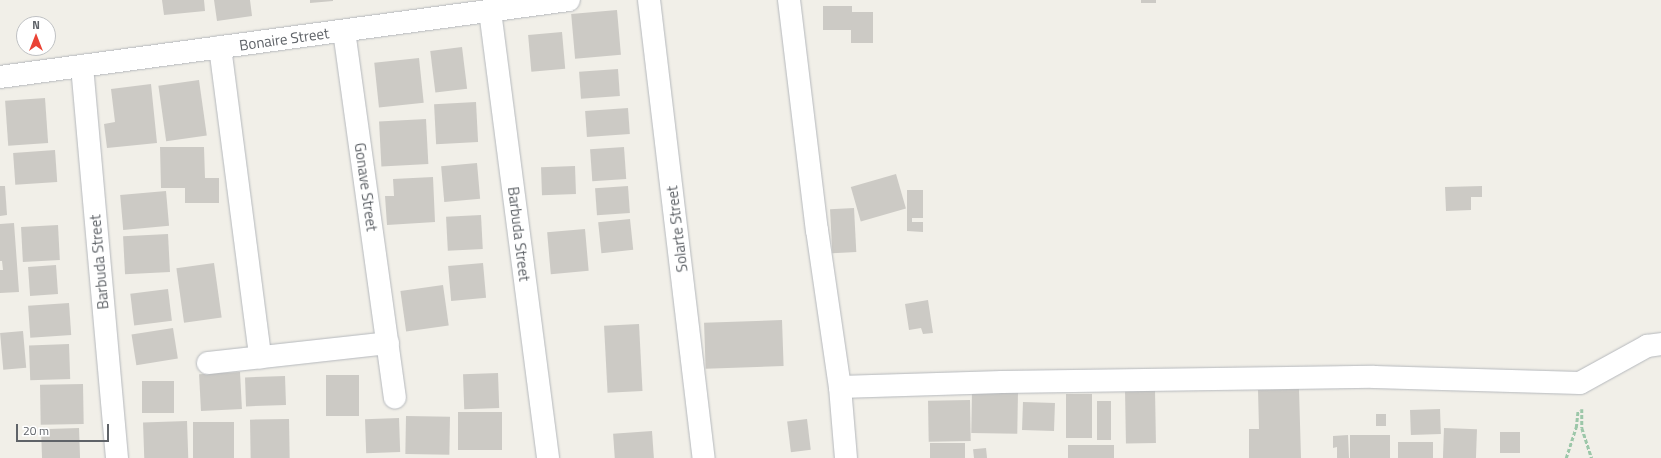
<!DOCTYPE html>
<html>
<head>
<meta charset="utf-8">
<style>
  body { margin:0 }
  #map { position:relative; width:1661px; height:458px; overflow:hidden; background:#f1efe8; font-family:"Titillium Web",sans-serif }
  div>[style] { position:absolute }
  .building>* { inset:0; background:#cccac5; transform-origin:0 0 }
  .path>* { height:2.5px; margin-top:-1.25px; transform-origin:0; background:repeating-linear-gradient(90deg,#9cc7a9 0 4px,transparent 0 6px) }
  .roads { filter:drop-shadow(0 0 1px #b5b8bc) drop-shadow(0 0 1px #b5b8bc) }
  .minor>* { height:22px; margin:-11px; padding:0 11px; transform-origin:11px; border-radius:11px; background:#fff }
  span { translate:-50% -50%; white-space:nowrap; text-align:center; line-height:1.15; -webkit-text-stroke:3.5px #fff; paint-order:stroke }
  .street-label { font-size:15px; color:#5f6368 }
  .north { position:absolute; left:16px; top:16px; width:40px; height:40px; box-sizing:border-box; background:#fff; border:1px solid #bfc1c3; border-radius:50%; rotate:0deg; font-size:11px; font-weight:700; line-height:16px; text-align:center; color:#5f6368 }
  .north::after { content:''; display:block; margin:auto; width:14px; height:18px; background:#ea4335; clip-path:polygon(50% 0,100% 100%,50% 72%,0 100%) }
  .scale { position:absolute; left:16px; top:424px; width:93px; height:18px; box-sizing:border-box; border:2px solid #5f6368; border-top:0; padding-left:5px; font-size:12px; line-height:14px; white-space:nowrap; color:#5f6368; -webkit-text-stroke:3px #fff; paint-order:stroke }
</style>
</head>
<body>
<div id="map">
  <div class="building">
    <div style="clip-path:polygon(162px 0,204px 0,205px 11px,164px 15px)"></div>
    <div style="clip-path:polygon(214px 0,250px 0,252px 16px,217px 21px)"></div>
    <div style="clip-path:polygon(310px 0,333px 0,333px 1px,310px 3px)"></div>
    <div style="left:1141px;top:0;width:15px;height:3px"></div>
    <div style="clip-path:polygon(823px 6px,852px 6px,852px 12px,873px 12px,873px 43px,851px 43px,851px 30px,823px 30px)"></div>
    <div style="left:617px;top:10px;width:45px;height:46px;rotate:85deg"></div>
    <div style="left:562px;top:32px;width:37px;height:34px;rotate:85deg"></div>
    <div style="left:462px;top:47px;width:42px;height:32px;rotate:83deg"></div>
    <div style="left:419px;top:58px;width:45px;height:45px;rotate:84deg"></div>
    <div style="left:618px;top:69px;width:27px;height:39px;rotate:86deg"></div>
    <div style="left:199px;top:80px;width:56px;height:41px;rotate:82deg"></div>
    <div style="clip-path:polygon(151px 84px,157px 143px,107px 148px,104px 124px,115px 122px,111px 89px)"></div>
    <div style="left:45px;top:98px;width:45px;height:40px;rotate:86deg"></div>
    <div style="left:476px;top:102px;width:40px;height:42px;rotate:87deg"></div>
    <div style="left:628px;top:108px;width:26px;height:43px;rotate:86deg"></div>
    <div style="left:426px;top:119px;width:45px;height:47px;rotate:87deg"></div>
    <div style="clip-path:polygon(160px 147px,204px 147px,205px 178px,219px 178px,219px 203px,185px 203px,185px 188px,161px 188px)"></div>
    <div style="left:624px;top:147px;width:32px;height:34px;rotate:86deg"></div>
    <div style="left:55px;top:150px;width:32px;height:42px;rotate:86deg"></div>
    <div style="left:477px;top:163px;width:36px;height:36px;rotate:85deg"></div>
    <div style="left:575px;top:166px;width:28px;height:34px;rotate:88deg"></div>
    <div style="left:896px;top:174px;width:36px;height:47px;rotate:74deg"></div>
    <div style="clip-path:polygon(433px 177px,435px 222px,387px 225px,385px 196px,394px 196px,393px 179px)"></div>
    <div style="clip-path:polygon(0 186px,5px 186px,7px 215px,0 216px)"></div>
    <div style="left:628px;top:186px;width:27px;height:33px;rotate:86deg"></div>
    <div style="clip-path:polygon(1482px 186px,1482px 197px,1471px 197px,1471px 210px,1446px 211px,1445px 187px)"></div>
    <div style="clip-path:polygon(907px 190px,923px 190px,923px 218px,912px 218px,912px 222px,923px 222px,923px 232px,907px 231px)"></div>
    <div style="left:166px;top:191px;width:35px;height:46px;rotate:85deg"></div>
    <div style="left:854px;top:208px;width:44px;height:24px;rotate:87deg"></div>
    <div style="left:481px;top:215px;width:34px;height:35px;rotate:87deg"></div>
    <div style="left:630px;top:219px;width:31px;height:32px;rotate:84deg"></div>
    <div style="clip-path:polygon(14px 223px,19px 292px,0 293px,0 270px,3px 270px,2px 261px,0 261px,0 224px)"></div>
    <div style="left:58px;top:225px;width:35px;height:37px;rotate:87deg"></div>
    <div style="left:585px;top:229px;width:42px;height:38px;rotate:85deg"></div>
    <div style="left:168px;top:234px;width:38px;height:45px;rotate:87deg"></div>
    <div style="left:214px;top:263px;width:55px;height:38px;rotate:82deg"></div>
    <div style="left:483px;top:263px;width:35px;height:35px;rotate:85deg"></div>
    <div style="left:56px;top:265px;width:29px;height:28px;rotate:86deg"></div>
    <div style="left:443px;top:285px;width:41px;height:43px;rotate:82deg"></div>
    <div style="left:168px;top:289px;width:32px;height:38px;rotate:83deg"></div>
    <div style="clip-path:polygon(928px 300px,933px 333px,923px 334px,921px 328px,909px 330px,905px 304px)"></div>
    <div style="left:69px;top:303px;width:32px;height:41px;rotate:86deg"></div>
    <div style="left:782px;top:320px;width:46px;height:78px;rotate:88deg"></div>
    <div style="left:639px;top:324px;width:67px;height:35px;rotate:87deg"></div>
    <div style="left:173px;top:328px;width:31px;height:42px;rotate:81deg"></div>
    <div style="left:23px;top:331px;width:37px;height:23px;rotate:85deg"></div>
    <div style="left:69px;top:344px;width:35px;height:40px;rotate:88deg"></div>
    <div style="left:240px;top:372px;width:37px;height:41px;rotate:87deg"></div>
    <div style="left:498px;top:373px;width:35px;height:35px;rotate:88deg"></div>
    <div style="left:326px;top:375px;width:33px;height:41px"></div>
    <div style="left:285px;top:376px;width:29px;height:40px;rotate:88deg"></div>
    <div style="left:142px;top:381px;width:32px;height:32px"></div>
    <div style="left:83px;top:384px;width:40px;height:43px;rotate:89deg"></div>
    <div style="left:1155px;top:389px;width:54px;height:30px;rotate:89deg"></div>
    <div style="clip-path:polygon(1299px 389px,1301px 458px,1249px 458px,1249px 429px,1259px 429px,1258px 390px)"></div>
    <div style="left:972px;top:391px;width:46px;height:42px;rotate:1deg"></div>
    <div style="left:1066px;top:394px;width:26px;height:44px"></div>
    <div style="left:970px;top:400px;width:41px;height:42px;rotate:89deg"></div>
    <div style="left:1097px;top:401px;width:14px;height:39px"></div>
    <div style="left:1023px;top:402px;width:32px;height:28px;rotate:2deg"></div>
    <div style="left:1440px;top:409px;width:25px;height:30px;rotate:88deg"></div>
    <div style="left:458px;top:412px;width:44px;height:38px"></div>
    <div style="left:1376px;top:414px;width:10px;height:12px"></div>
    <div style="left:406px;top:416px;width:44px;height:38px;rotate:1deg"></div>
    <div style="left:399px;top:418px;width:34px;height:34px;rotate:88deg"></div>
    <div style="left:289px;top:419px;width:39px;height:39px;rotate:89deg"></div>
    <div style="left:807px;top:419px;width:31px;height:20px;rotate:83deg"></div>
    <div style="left:187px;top:421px;width:37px;height:44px;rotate:88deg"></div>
    <div style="left:193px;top:422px;width:41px;height:36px"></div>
    <div style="left:79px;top:428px;width:30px;height:38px;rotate:88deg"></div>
    <div style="left:1444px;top:428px;width:33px;height:30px;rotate:2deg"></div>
    <div style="left:652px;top:431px;width:27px;height:39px;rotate:86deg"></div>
    <div style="left:1500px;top:432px;width:20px;height:21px"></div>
    <div style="clip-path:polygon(1348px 435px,1349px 458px,1337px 458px,1337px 447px,1333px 448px,1333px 436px)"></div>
    <div style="left:1350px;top:435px;width:40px;height:23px"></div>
    <div style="left:1398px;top:442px;width:35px;height:16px"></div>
    <div style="left:965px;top:443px;width:15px;height:35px;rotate:90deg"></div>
    <div style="left:1068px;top:445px;width:46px;height:13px"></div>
    <div style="left:986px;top:448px;width:10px;height:13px;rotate:84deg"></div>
  </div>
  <div class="path">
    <div style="left:1582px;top:409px;width:19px;rotate:90deg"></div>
    <div style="left:1582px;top:428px;width:32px;rotate:72deg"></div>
    <div style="left:1566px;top:458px;width:32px;rotate:-72deg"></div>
    <div style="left:1576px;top:428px;width:18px;rotate:-84deg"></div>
  </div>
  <div class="roads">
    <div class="minor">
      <div style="left:649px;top:0;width:461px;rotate:83.2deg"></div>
      <div style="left:789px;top:0;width:232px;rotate:83.1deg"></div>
      <div style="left:817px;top:230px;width:159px;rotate:81.7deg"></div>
      <div style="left:840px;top:387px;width:71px;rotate:85.2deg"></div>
      <div style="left:490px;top:11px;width:451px;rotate:82.6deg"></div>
      <div style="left:344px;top:31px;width:370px;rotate:82.1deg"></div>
      <div style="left:220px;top:47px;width:313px;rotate:82.6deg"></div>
      <div style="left:82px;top:66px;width:394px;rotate:84.9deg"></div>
      <div style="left:0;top:77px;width:574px;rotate:-7.71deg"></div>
      <div style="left:208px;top:363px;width:181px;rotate:-6.3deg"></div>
      <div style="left:840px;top:387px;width:162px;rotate:-1.8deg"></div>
      <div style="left:1002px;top:382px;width:372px;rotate:-0.8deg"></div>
      <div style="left:1374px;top:377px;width:206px;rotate:1.7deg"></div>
      <div style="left:1580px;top:383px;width:77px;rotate:-28.9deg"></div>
      <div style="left:1647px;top:346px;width:14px;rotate:-8deg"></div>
    </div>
  </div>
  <div class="street-label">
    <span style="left:284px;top:39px;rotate:-8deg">Bonaire Street</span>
    <span style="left:366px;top:187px;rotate:82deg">Gonave Street</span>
    <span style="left:677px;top:229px;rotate:-97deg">Solarte Street</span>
    <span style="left:519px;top:234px;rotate:83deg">Barbuda Street</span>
    <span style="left:99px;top:262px;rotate:-95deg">Barbuda Street</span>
  </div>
  <div class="north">N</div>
  <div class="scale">20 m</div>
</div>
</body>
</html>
